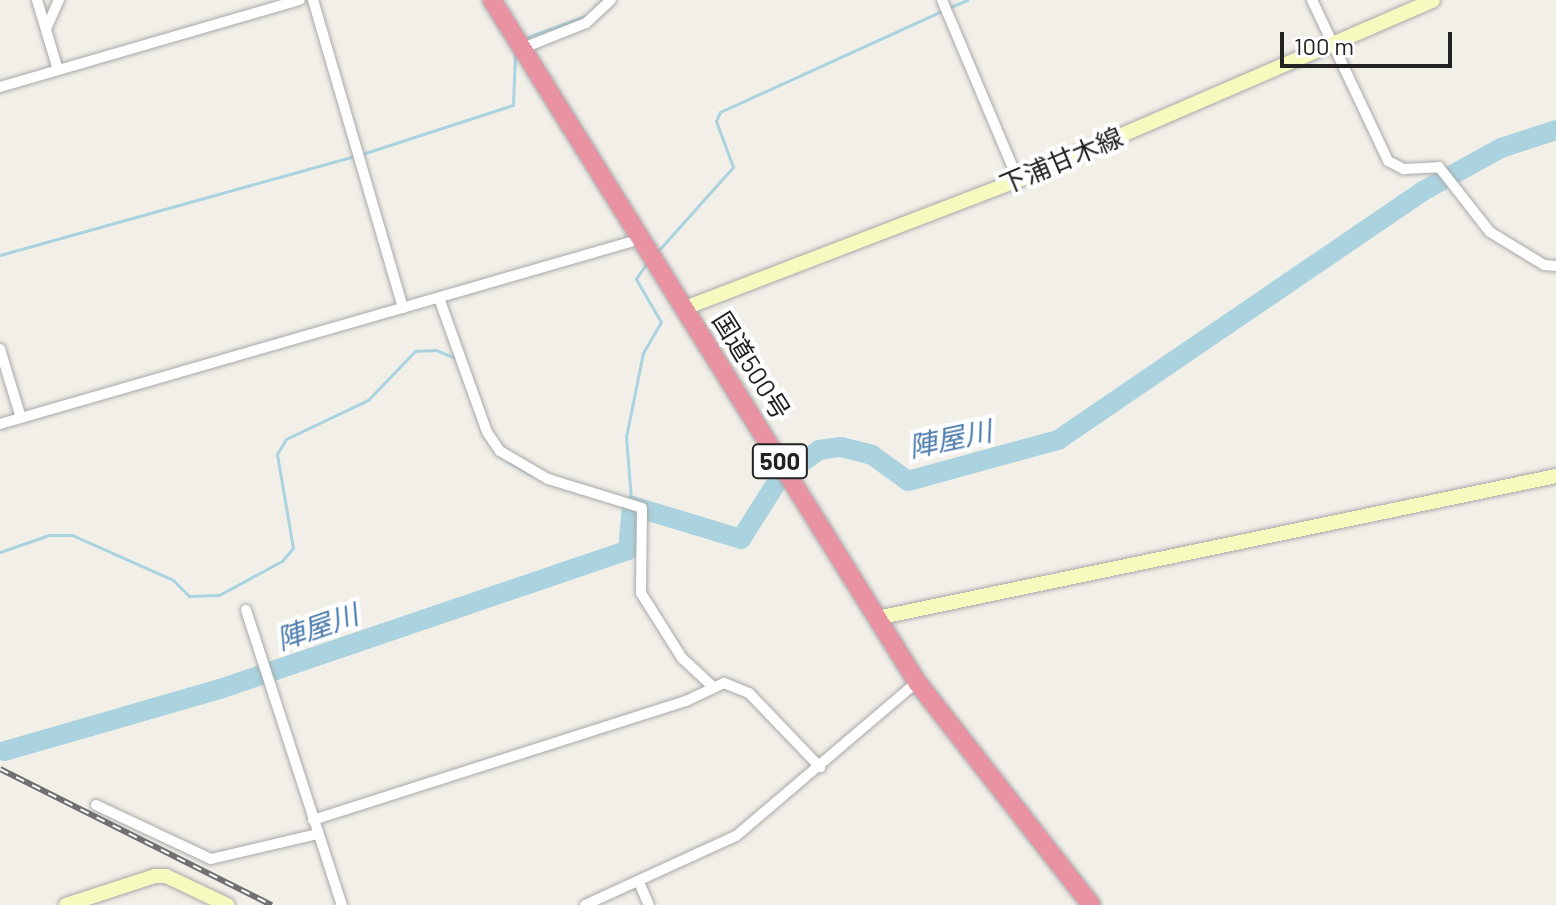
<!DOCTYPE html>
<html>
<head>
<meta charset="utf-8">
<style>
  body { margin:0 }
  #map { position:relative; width:1556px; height:905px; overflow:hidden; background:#f2efe9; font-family:Barlow,"Noto Sans JP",sans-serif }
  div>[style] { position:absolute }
  .stream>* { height:3px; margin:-1.5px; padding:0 1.5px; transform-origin:1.5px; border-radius:1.5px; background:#aad3df }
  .river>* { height:20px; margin:-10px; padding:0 10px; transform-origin:10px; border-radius:10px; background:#aad3df }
  .roads { filter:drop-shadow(0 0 2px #a9a9a9) drop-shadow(0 0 2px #a9a9a9) }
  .street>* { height:10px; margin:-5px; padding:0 5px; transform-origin:5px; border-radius:5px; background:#fff }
  .secondary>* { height:14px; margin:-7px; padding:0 7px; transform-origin:7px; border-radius:7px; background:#f7fabf }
  .highway>* { height:18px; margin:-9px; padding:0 9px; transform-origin:9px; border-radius:9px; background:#e892a2 }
  .rail>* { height:6px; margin-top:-3px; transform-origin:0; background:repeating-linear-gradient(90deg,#fff 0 9px,#707070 0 18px); box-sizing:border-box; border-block:2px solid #707070 }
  span { translate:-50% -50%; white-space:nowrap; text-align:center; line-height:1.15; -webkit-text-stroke:8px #fff; paint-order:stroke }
  .shield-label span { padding:2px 6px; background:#fff; border:2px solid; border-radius:6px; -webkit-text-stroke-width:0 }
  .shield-label { font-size:24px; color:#222; font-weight:700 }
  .street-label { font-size:26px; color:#222 }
  .water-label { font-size:28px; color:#4a7aab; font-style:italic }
  .scale { position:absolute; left:1280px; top:32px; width:172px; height:36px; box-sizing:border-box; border:4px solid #222; border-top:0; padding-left:10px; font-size:24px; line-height:28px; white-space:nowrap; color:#222; -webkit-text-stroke:6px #fff; paint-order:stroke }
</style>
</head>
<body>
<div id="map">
  <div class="stream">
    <div style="left:948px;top:8px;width:21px;rotate:-23deg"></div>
    <div style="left:593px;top:10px;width:13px;rotate:-48deg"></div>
    <div style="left:528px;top:37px;width:64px;rotate:-20.1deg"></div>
    <div style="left:362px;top:154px;width:159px;rotate:-18deg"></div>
    <div style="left:513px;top:105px;width:50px;rotate:-87.7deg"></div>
    <div style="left:658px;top:251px;width:113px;rotate:-48.2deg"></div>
    <div style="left:733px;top:167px;width:49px;rotate:-110.3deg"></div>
    <div style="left:716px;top:121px;width:10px;rotate:-66deg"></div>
    <div style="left:720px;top:112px;width:244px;rotate:-24.5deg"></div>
    <div style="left:0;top:255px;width:369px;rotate:-15.6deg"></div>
    <div style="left:507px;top:461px;width:29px;rotate:29deg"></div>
    <div style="left:631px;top:500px;width:63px;rotate:-94.5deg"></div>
    <div style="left:626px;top:437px;width:86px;rotate:-78.6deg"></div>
    <div style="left:643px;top:353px;width:36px;rotate:-60deg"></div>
    <div style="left:661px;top:322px;width:50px;rotate:-120.2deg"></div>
    <div style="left:636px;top:279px;width:20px;rotate:-57deg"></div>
    <div style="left:0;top:552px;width:52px;rotate:-19.1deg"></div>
    <div style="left:49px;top:535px;width:23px"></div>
    <div style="left:72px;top:535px;width:111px;rotate:24deg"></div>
    <div style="left:173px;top:580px;width:23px;rotate:45deg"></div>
    <div style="left:189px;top:596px;width:30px;rotate:-2deg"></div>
    <div style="left:219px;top:595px;width:72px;rotate:-28.4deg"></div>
    <div style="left:282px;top:561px;width:17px;rotate:-50deg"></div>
    <div style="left:293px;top:548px;width:95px;rotate:-99.7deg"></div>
    <div style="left:277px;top:454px;width:17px;rotate:-59deg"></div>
    <div style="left:286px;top:439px;width:91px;rotate:-25.4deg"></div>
    <div style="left:368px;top:400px;width:68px;rotate:-46.2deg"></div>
    <div style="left:415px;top:351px;width:21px;rotate:-3deg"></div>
    <div style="left:436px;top:350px;width:23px;rotate:23deg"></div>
    <div style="left:0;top:750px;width:5px;rotate:11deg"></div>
  </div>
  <div class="river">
    <div style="left:5px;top:751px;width:224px;rotate:-16.1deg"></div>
    <div style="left:220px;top:689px;width:431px;rotate:-18.8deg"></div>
    <div style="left:628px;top:550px;width:44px;rotate:-84.8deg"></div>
    <div style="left:632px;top:506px;width:114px;rotate:16.8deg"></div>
    <div style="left:741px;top:539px;width:71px;rotate:-57.7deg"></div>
    <div style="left:779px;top:479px;width:49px;rotate:-35.9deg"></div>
    <div style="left:819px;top:450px;width:22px;rotate:-8deg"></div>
    <div style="left:841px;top:447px;width:32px;rotate:14deg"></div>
    <div style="left:872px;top:455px;width:44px;rotate:35.8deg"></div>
    <div style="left:908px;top:481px;width:156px;rotate:-15.3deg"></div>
    <div style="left:1058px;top:440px;width:442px;rotate:-34.3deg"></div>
    <div style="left:1423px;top:191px;width:89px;rotate:-28.9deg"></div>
    <div style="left:1501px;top:148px;width:58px;rotate:-18.1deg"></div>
  </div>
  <div class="roads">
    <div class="street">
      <div style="left:37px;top:0;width:73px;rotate:73.3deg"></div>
      <div style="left:313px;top:0;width:321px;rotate:73.7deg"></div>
      <div style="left:942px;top:0;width:195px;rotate:67.1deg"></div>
      <div style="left:1312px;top:0;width:178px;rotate:64.7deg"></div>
      <div style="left:1388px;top:161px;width:18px;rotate:27deg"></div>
      <div style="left:1404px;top:169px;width:35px;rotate:-3deg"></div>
      <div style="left:1439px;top:167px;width:83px;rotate:51.9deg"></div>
      <div style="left:1490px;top:232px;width:63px;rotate:31.4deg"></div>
      <div style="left:1544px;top:265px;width:12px;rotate:5deg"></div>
      <div style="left:46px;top:29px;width:32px;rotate:-66deg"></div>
      <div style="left:523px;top:48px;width:68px;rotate:-21.6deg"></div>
      <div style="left:586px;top:23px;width:34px;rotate:-43deg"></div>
      <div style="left:0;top:87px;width:312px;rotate:-16.2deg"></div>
      <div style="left:439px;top:298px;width:142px;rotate:70.3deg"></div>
      <div style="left:487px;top:432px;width:23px;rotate:56deg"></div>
      <div style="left:500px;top:451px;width:56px;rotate:30.3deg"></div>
      <div style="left:548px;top:479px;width:98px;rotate:17.1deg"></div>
      <div style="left:642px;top:508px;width:85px;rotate:90.7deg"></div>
      <div style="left:641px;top:593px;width:77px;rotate:57.8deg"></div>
      <div style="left:682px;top:658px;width:40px;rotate:43deg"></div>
      <div style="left:0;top:349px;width:72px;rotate:73.1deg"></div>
      <div style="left:0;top:424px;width:667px;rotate:-16.1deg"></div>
      <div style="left:246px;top:610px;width:310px;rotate:72deg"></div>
      <div style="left:96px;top:805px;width:127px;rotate:25.2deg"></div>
      <div style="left:211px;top:859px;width:110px;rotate:-13.2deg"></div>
      <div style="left:313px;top:820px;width:392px;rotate:-17.7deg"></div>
      <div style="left:686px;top:701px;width:42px;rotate:-25.3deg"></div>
      <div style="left:724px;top:683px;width:27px;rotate:22deg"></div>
      <div style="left:749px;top:693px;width:103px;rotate:46.2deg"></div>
      <div style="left:639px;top:882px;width:25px;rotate:67deg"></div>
      <div style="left:585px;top:905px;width:166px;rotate:-24.6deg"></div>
      <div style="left:736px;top:836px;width:238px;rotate:-40.4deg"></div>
    </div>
    <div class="secondary">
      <div style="left:685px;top:308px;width:357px;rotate:-21deg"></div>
      <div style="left:1018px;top:180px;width:452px;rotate:-23.4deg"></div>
      <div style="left:877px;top:618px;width:694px;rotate:-11.81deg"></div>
      <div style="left:66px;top:905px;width:94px;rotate:-18deg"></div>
      <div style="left:155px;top:876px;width:11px"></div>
      <div style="left:166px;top:876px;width:68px;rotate:25.4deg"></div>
    </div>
    <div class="highway">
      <div style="left:492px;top:0;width:804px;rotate:58.07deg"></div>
      <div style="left:917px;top:682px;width:283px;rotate:52deg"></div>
    </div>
  </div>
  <div class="rail">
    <div style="left:0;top:769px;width:304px;rotate:26.6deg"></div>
  </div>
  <div class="shield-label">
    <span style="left:780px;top:461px">500</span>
  </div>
  <div class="street-label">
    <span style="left:1061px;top:160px;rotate:-23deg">下浦甘木線</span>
    <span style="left:752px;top:365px;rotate:58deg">国道500号</span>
  </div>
  <div class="water-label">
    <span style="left:950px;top:438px;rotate:-12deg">陣屋川</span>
    <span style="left:317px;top:626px;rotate:-19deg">陣屋川</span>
  </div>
  <div class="scale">100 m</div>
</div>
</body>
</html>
